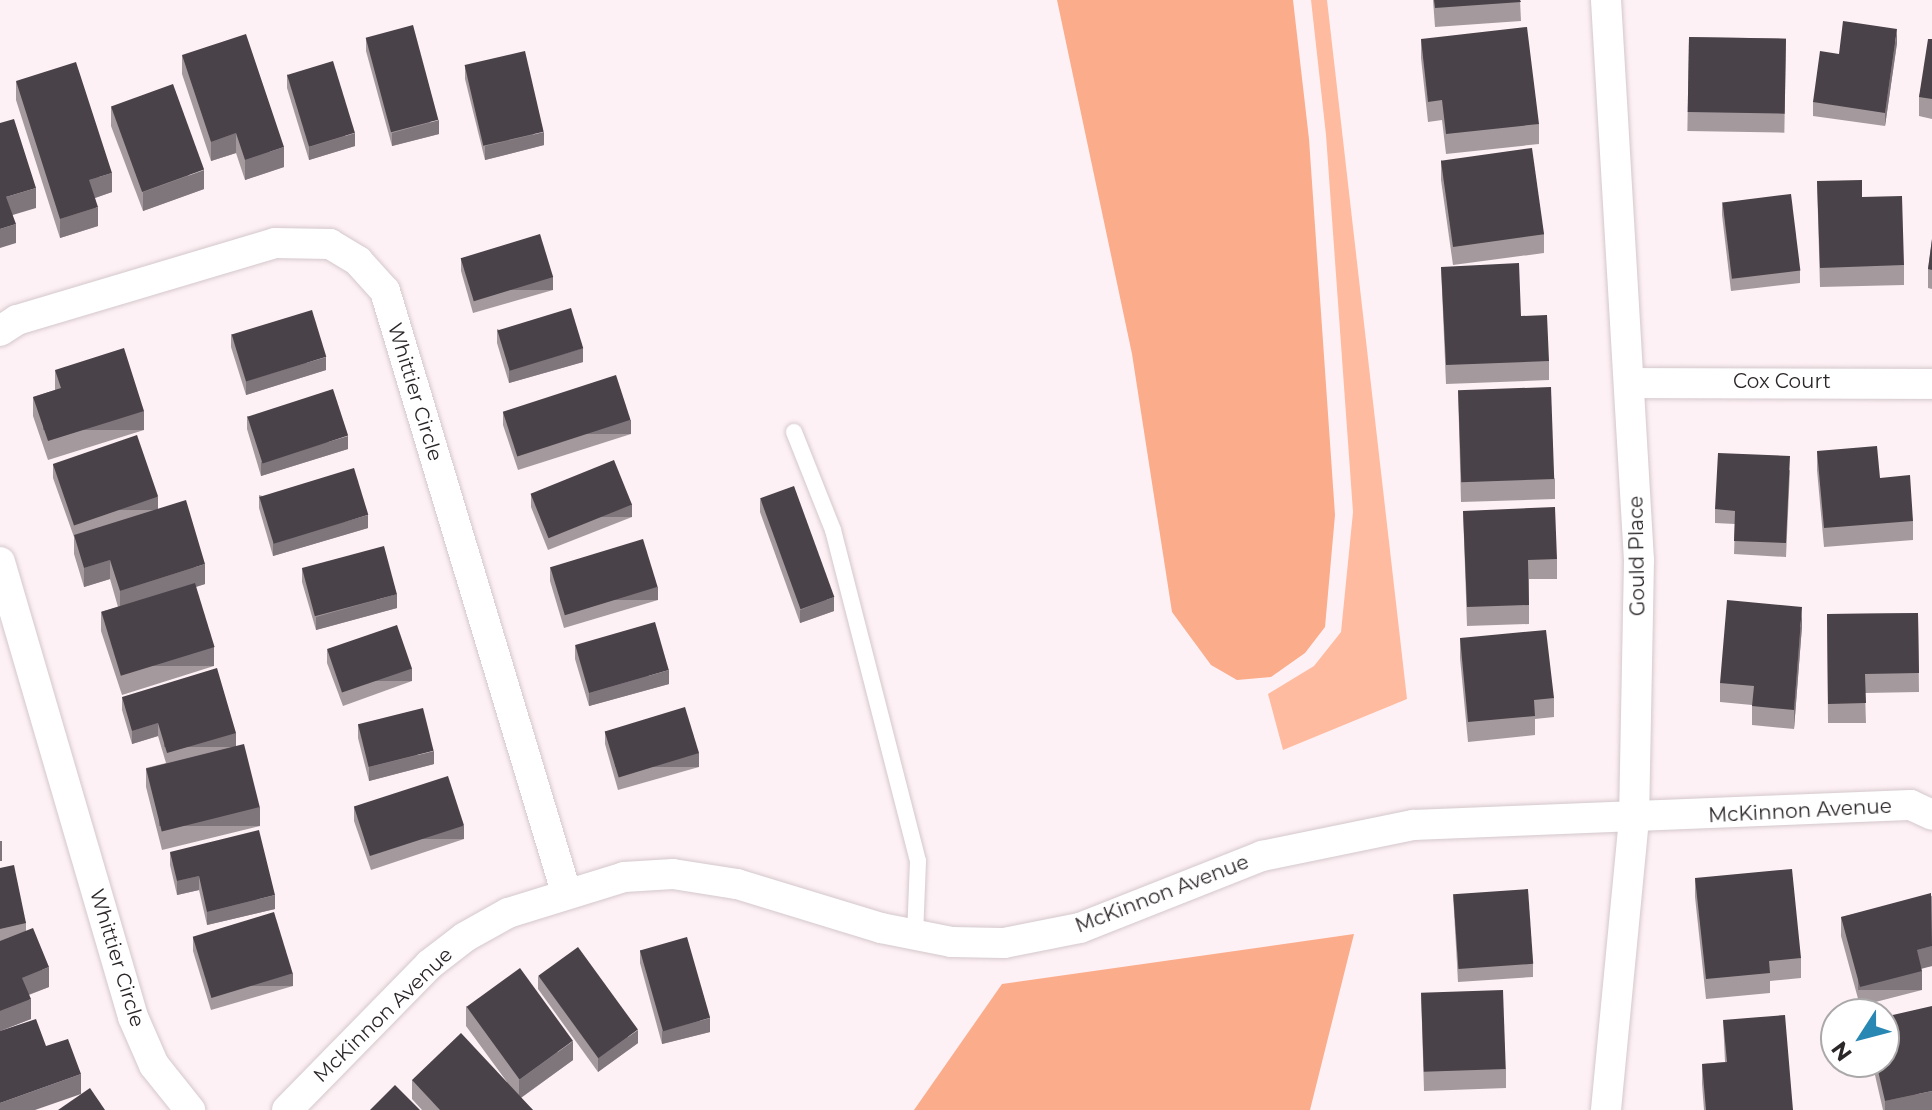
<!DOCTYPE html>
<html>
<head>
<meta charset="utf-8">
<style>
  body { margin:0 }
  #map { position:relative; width:1932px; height:1110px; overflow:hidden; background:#fef1f5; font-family:Montserrat,sans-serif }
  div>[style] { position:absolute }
  .green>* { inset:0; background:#febb9f }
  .forest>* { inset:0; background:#faac8b }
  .roads { filter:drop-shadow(0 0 2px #d4c8cc) drop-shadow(0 0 2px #d4c8cc) }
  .lane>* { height:16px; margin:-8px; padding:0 8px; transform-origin:8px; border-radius:8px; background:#fff }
  .street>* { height:30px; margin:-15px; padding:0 15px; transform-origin:15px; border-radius:15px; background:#fff }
  .wall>* { inset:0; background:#a49a9e; transform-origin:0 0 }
  .shaded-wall>* { inset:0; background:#7f767c; transform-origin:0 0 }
  .building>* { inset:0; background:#494248; transform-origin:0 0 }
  span { translate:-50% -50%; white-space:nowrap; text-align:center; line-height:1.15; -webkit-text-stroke:8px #fff; paint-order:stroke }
  .street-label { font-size:20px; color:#2b2628 }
  .north { position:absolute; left:1820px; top:998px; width:80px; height:80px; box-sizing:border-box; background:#fff; border:2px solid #aaa8a9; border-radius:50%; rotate:234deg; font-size:22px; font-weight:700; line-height:32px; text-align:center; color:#2b2628 }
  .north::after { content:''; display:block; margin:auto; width:28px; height:36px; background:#2987b3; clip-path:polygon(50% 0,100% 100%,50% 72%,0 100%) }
</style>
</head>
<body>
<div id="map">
  <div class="green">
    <div style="clip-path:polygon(1311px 0,1327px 0,1407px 699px,1283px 750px,1268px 694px,1314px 666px,1341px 632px,1353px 512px,1326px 135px)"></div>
  </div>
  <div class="forest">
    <div style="clip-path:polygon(1057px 0,1293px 0,1309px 139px,1335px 515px,1325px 627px,1305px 653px,1271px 677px,1237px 680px,1211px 665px,1172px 612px,1132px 354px)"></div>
    <div style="clip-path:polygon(1354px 934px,1310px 1110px,914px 1110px,1002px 984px)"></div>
  </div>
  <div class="roads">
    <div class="lane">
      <div style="left:794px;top:432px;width:105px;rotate:68.3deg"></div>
      <div style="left:833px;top:530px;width:342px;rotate:75.6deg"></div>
      <div style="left:918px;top:861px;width:74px;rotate:92.3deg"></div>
    </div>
    <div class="street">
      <div style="left:1606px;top:0;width:561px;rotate:86.63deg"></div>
      <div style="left:1639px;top:560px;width:259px;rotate:91.1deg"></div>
      <div style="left:1634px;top:819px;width:292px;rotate:95.5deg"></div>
      <div style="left:0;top:331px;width:20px;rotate:-33deg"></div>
      <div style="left:17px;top:320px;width:269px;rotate:-16.6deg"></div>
      <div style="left:275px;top:243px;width:55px;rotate:1deg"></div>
      <div style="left:330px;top:244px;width:33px;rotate:31deg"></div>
      <div style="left:358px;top:261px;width:40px;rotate:48deg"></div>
      <div style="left:385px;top:291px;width:628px;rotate:73.24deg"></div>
      <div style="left:1631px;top:383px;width:301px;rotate:0.2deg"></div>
      <div style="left:0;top:562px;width:474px;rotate:73.7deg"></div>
      <div style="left:133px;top:1017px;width:52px;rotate:66.4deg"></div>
      <div style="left:154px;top:1065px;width:58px;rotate:51.3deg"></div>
      <div style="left:287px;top:1110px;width:204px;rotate:-45.6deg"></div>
      <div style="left:430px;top:964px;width:44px;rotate:-37.6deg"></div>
      <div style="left:465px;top:937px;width:49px;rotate:-29.2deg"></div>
      <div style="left:508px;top:913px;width:121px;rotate:-17.2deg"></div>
      <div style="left:624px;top:877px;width:49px;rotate:-3.5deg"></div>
      <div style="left:673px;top:874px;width:65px;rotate:8.9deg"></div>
      <div style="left:737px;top:884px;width:151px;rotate:17deg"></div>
      <div style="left:881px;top:928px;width:72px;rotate:11.2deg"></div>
      <div style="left:952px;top:942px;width:52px;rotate:1.1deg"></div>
      <div style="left:1004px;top:943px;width:77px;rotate:-11.2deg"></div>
      <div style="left:1080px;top:928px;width:196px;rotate:-21.6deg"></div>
      <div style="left:1262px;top:856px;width:154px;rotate:-11.6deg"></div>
      <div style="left:1413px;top:825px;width:498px;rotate:-2.3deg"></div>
      <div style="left:1911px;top:805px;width:23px;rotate:25deg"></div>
    </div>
  </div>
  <div class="wall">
    <div style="clip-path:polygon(1433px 0,1520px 0,1521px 21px,1435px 27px)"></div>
    <div style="left:1689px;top:37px;width:97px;height:94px;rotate:1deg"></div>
    <div style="clip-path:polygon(366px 38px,439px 134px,392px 146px,366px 51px)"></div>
    <div style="clip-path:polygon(1421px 39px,1539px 124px,1539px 144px,1446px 154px,1442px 120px,1428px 122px,1421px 58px)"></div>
    <div style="clip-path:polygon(1932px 39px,1932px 119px,1919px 116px,1919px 97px)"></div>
    <div style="clip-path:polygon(1897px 43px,1885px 126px,1813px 116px,1813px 102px,1839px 54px)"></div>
    <div style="clip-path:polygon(182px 55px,284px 167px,245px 180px,236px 153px,211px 161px,182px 74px)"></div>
    <div style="clip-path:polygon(465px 65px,544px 145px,485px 160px,465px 79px)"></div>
    <div style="clip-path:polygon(287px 74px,355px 146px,309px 160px,287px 88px)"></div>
    <div style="clip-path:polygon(16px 81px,112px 192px,95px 198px,98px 226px,60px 238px,16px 100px)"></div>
    <div style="clip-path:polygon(111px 107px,204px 189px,143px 211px,111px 126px)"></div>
    <div style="clip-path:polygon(1441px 160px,1544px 234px,1544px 253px,1453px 265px,1441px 180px)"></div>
    <div style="clip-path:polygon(1817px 181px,1862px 197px,1904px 265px,1904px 285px,1820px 287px)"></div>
    <div style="clip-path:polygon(1722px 202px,1800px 270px,1800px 283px,1731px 291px,1722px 215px)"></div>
    <div style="clip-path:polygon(1932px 239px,1932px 289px,1928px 288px,1928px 269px)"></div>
    <div style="clip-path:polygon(461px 258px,553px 290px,473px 313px,461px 271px)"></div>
    <div style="clip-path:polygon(1441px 267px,1521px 316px,1549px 361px,1549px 380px,1446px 384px)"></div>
    <div style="clip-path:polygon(497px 329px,583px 362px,509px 383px,497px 343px)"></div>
    <div style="clip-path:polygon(231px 334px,326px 370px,246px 395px,231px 347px)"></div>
    <div style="clip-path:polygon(55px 370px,144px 430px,48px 460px,33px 416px,33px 397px,55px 390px)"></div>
    <div style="clip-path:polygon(1458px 390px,1555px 479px,1555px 499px,1461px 502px)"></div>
    <div style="clip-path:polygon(503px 412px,631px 434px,518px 470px,503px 425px)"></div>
    <div style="clip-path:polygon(247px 416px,348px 449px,261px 476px,247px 429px)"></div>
    <div style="clip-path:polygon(1817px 451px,1880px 478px,1913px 521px,1913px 540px,1824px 547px,1817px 470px)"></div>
    <div style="clip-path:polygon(53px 464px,158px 509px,205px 584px,196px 587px,214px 666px,122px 695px,101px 631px,101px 612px,118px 607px,110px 579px,84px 587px,74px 554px,74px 537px,53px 478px)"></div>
    <div style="clip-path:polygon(1790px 470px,1786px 557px,1734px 554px,1735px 524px,1715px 523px,1715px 509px)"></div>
    <div style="clip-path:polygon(531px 494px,632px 517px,548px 550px,531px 507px)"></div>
    <div style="clip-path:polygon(259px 495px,368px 528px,273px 556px,259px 508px)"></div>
    <div style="clip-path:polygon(760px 499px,834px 611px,800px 623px,760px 512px)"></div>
    <div style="clip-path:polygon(1463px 511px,1557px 559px,1557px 579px,1529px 579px,1529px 624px,1467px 626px)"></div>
    <div style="clip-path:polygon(550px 567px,658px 600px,564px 628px,550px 581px)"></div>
    <div style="clip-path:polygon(302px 569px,397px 608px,316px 630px,302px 582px)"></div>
    <div style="clip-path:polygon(1918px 613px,1919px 692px,1865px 693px,1866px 723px,1828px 723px,1827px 614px)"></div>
    <div style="clip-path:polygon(1802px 626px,1794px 729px,1752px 725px,1752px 705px,1720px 702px,1720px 683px)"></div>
    <div style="clip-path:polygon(1460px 638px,1554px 698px,1554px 717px,1535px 719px,1535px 735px,1468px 742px,1460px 658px)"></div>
    <div style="clip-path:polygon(575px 645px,669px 684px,589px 706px,575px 659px)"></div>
    <div style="clip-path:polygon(327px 650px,412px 681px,343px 706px,327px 663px)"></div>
    <div style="clip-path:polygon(122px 697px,236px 746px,260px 826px,162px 850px,146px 787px,146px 768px,166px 763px,158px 736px,132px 744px,122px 710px)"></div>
    <div style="clip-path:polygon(358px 724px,434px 764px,369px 781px,358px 738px)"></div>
    <div style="clip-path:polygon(605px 731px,699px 767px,618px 790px,605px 744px)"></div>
    <div style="clip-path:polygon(354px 808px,464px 839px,371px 870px,354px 821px)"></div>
    <div style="clip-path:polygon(170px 852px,275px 909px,207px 925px,199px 890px,177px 895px,170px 865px)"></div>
    <div style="clip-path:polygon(0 868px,26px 923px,26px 931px,49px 987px,29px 995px,31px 1019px,0 1031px)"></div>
    <div style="clip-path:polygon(1695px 878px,1801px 958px,1801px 978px,1770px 981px,1770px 993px,1706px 999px,1695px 897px)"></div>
    <div style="clip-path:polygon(1453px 894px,1533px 964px,1533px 977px,1458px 982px)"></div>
    <div style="clip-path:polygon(1932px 896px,1932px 966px,1921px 968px,1922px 990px,1860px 1006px,1841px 936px,1841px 917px)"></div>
    <div style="clip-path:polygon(193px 937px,293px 986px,211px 1010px,193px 951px)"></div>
    <div style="clip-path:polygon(640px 950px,710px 1032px,662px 1044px,640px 963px)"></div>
    <div style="clip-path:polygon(538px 976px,638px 1043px,598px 1072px,538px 989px)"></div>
    <div style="clip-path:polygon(1421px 993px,1506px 1069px,1506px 1088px,1424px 1091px)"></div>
    <div style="clip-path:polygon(466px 1006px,573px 1060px,521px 1098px,533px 1110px,422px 1110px,412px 1099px,412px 1080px,507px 1082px,466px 1026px)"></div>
    <div style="clip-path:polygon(1723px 1020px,1793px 1110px,1704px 1110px,1702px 1084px,1702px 1064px,1725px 1062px)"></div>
    <div style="clip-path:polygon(1872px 1062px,1884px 1062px,1932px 1110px,1883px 1110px)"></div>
  </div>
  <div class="shaded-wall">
    <div style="clip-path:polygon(1897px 29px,1897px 43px,1885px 126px,1885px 113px)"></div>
    <div style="clip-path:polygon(439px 120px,439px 134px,392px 146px,392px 133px)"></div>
    <div style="clip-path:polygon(544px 132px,544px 145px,485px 160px,485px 146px)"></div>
    <div style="clip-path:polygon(236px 133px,236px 153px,211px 161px,211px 142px)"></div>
    <div style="clip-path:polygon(355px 133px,355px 146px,309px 160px,309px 147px)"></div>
    <div style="clip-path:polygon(284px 147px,284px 167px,245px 180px,245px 160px)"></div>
    <div style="clip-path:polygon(204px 170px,204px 189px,143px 211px,143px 192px)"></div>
    <div style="clip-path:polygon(112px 173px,112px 192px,89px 200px,89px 180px)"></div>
    <div style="clip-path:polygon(36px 188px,36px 208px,6px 217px,6px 197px)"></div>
    <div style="clip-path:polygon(98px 207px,98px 226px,60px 238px,60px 219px)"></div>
    <div style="clip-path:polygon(16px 224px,16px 243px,0 248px,0 229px)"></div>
    <div style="left:553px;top:277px;width:13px;height:83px;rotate:90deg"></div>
    <div style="clip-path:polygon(583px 348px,583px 362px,509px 383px,509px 370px)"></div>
    <div style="clip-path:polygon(326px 357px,326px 370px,246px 395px,246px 381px)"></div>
    <div style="left:144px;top:411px;width:19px;height:101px;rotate:90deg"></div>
    <div style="left:631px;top:420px;width:14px;height:119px;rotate:90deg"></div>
    <div style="clip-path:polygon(348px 436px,348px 449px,261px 476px,261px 462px)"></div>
    <div style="left:158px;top:497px;width:13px;height:88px;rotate:90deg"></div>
    <div style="left:632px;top:504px;width:13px;height:90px;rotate:90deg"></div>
    <div style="clip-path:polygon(368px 515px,368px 528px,273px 556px,273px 542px)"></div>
    <div style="clip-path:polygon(110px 560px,110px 579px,84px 587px,84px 568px)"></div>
    <div style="clip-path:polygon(205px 564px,205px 584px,120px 610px,120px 591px)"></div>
    <div style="left:658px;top:587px;width:13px;height:98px;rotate:90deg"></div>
    <div style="clip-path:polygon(397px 594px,397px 608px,316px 630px,316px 617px)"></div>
    <div style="clip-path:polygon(834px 597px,834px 611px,800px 623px,800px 610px)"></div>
    <div style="clip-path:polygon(1802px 607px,1802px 626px,1794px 729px,1794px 710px)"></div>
    <div style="left:214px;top:647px;width:19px;height:96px;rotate:90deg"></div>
    <div style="left:412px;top:668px;width:13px;height:73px;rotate:90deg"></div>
    <div style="clip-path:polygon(669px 670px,669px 684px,589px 706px,589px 693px)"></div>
    <div style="clip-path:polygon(158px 723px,158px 736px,132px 744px,132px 731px)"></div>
    <div style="left:236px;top:733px;width:14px;height:72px;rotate:90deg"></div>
    <div style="clip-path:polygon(434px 751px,434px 764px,369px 781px,369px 767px)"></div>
    <div style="left:699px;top:753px;width:14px;height:84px;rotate:90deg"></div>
    <div style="left:260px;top:807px;width:19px;height:101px;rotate:90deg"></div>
    <div style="left:464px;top:826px;width:13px;height:98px;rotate:90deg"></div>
    <div style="left:2px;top:841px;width:20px;height:2px;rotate:90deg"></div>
    <div style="clip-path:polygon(199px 876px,199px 890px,177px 895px,177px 881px)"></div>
    <div style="clip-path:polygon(275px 895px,275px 909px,207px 925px,207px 912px)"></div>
    <div style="clip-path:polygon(1932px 946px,1932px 966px,1917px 970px,1917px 950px)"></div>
    <div style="clip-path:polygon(49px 967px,49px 987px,22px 997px,22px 978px)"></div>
    <div style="left:1922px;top:971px;width:19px;height:64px;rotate:90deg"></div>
    <div style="left:293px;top:973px;width:13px;height:85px;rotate:90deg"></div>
    <div style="clip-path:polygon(31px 999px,31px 1019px,0 1031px,0 1011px)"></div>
    <div style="clip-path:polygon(710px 1018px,710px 1032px,662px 1044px,662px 1031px)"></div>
    <div style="clip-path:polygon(638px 1030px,638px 1043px,598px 1072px,598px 1058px)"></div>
    <div style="clip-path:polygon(573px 1041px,573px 1060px,519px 1099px,519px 1080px)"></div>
    <div style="clip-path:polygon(81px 1074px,81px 1094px,35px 1110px,0 1110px,0 1103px)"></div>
    <div style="clip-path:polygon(1932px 1091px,1932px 1110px,1885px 1110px,1885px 1101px)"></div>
  </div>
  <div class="building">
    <div style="clip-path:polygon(1434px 0,1520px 0,1521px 2px,1435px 8px)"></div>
    <div style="clip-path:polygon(1843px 21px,1897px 29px,1885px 113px,1813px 102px,1820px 51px,1839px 54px)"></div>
    <div style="left:413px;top:25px;width:98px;height:49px;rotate:75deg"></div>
    <div style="clip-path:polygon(1527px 27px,1539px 124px,1446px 134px,1442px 100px,1428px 102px,1421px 39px)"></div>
    <div style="clip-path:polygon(246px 34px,284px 147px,245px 160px,236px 133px,211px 142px,182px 55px)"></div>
    <div style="left:1689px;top:37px;width:97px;height:75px;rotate:1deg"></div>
    <div style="clip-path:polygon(1928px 39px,1932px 39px,1932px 99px,1919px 97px)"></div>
    <div style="left:525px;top:51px;width:83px;height:62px;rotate:77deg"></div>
    <div style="left:333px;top:61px;width:75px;height:48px;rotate:73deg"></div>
    <div style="clip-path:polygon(76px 62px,112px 173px,89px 180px,98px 207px,60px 219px,16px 81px)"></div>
    <div style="left:173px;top:84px;width:91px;height:66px;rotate:70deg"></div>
    <div style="clip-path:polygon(14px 119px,36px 188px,6px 197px,16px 224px,0 229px,0 123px)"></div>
    <div style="left:1532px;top:148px;width:87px;height:92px;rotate:82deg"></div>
    <div style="clip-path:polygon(1862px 180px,1862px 197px,1902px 196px,1904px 265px,1820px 268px,1817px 181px)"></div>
    <div style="left:1791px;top:194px;width:77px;height:69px;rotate:83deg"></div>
    <div style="left:540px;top:234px;width:45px;height:83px;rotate:73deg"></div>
    <div style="clip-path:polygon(1932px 239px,1932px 270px,1928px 269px)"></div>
    <div style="clip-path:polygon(1519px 263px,1521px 316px,1547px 315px,1549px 361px,1446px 365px,1441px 267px)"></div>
    <div style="left:571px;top:308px;width:42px;height:77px;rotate:73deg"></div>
    <div style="left:312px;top:310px;width:49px;height:84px;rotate:73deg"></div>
    <div style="clip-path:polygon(124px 348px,144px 411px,48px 441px,33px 397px,61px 388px,55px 370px)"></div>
    <div style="left:616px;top:375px;width:47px;height:119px;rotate:72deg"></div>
    <div style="left:1551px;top:387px;width:92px;height:93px;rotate:88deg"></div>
    <div style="left:333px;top:389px;width:49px;height:90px;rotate:72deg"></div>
    <div style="left:137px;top:435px;width:65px;height:89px;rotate:71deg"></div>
    <div style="clip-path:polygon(1877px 446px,1880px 478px,1910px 475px,1913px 521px,1824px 528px,1817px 451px)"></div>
    <div style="clip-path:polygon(1718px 453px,1790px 456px,1786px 543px,1734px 541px,1735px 511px,1715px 509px)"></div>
    <div style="left:614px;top:460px;width:48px;height:90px;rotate:68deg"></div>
    <div style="left:354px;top:468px;width:49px;height:99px;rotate:73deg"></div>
    <div style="left:794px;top:486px;width:118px;height:36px;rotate:70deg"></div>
    <div style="clip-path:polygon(186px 500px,205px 564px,120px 591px,110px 560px,84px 568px,74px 535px)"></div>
    <div style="clip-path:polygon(1555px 507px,1557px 559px,1528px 560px,1529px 605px,1467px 607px,1463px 511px)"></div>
    <div style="left:643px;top:539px;width:50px;height:97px;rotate:73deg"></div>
    <div style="left:384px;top:546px;width:50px;height:85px;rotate:75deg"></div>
    <div style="left:195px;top:583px;width:67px;height:98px;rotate:73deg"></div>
    <div style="clip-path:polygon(1727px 600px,1802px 607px,1794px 710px,1752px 706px,1754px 686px,1720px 683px)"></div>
    <div style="clip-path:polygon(1918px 613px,1919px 673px,1865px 674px,1866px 703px,1828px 704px,1827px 614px)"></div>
    <div style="left:655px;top:622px;width:50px;height:83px;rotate:74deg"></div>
    <div style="left:397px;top:625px;width:46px;height:74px;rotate:71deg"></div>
    <div style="clip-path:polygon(1546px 630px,1554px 698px,1534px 700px,1535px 716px,1468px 722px,1460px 638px)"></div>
    <div style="clip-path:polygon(217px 668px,236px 733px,167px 753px,158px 723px,132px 731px,122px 697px)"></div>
    <div style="left:685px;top:707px;width:48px;height:84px;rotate:73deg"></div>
    <div style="left:423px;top:708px;width:44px;height:67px;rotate:76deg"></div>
    <div style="left:244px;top:744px;width:65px;height:101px;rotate:76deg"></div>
    <div style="left:448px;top:776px;width:52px;height:99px;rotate:72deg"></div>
    <div style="clip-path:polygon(259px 830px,275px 895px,207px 912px,199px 876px,177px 881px,170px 852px)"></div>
    <div style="clip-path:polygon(14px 865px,26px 923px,0 929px,0 868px)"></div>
    <div style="clip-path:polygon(1792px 869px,1801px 958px,1769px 961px,1770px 973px,1706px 979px,1695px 878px)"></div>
    <div style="left:1528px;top:889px;width:75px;height:75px;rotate:86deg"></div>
    <div style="clip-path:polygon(1931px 893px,1932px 946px,1917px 950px,1922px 971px,1860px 987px,1841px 917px)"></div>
    <div style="left:274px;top:912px;width:64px;height:85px;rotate:73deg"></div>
    <div style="clip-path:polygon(33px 928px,49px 967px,22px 978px,31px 999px,0 1011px,0 941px)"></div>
    <div style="left:687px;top:937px;width:84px;height:49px;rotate:74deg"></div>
    <div style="left:578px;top:947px;width:102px;height:49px;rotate:54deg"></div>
    <div style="left:520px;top:968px;width:90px;height:66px;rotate:54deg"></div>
    <div style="left:1503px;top:990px;width:79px;height:82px;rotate:88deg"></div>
    <div style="clip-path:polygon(1932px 1006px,1932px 1091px,1885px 1101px,1876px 1062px,1884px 1062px,1884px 1017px)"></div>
    <div style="clip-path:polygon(1785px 1015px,1793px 1110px,1706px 1110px,1702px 1064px,1727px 1062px,1723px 1020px)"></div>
    <div style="clip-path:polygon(36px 1019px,46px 1046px,68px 1039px,81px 1074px,0 1103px,0 1031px)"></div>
    <div style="clip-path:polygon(461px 1033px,533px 1110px,440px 1110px,412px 1080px)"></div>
    <div style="clip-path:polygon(395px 1085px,420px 1110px,370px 1110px)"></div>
    <div style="clip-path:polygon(90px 1088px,105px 1110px,58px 1110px)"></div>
  </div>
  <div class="street-label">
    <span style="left:1782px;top:381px">Cox Court</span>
    <span style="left:415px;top:392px;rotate:73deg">Whittier Circle</span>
    <span style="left:1637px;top:556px;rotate:-91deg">Gould Place</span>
    <span style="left:1800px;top:811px;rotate:-3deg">McKinnon Avenue</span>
    <span style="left:1162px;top:894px;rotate:-21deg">McKinnon Avenue</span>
    <span style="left:117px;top:958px;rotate:73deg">Whittier Circle</span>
    <span style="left:383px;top:1015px;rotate:-44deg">McKinnon Avenue</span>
  </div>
  <div class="north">N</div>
</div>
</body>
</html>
